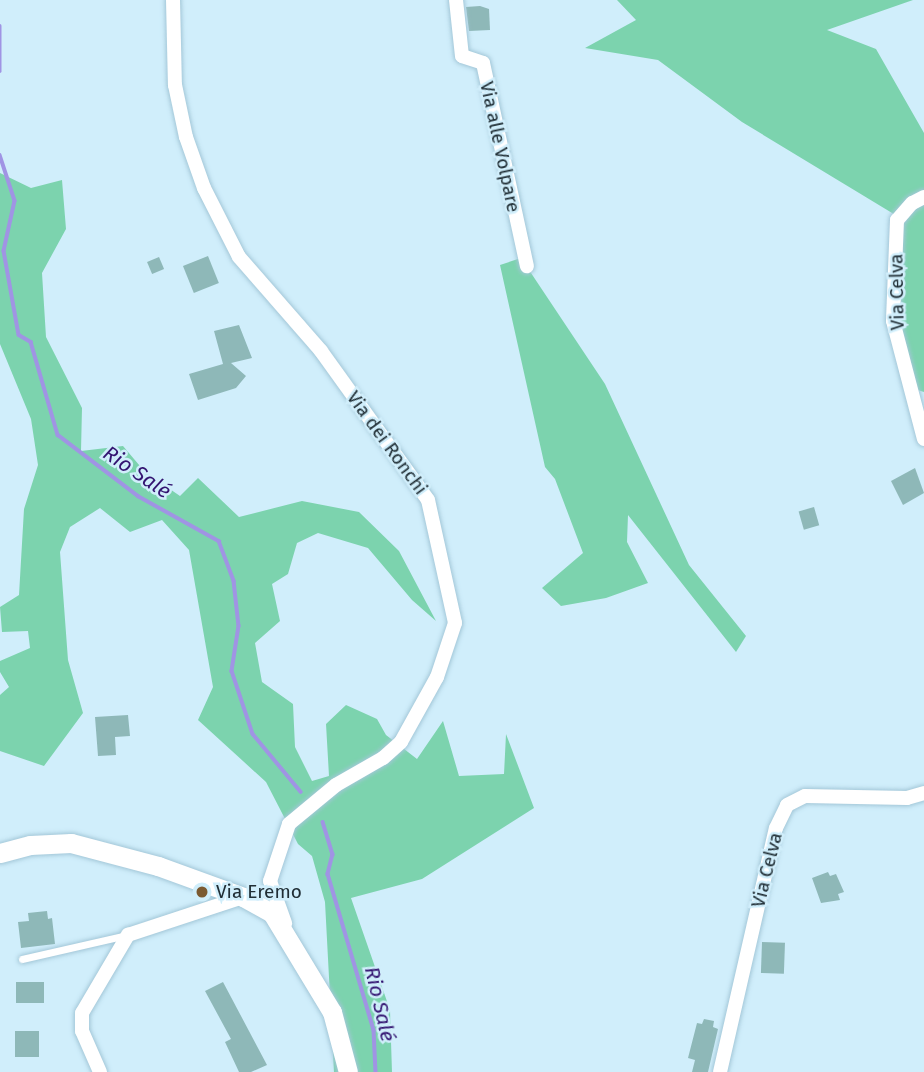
<!DOCTYPE html>
<html>
<head>
<meta charset="utf-8">
<style>
  body { margin:0 }
  #map { position:relative; width:924px; height:1072px; overflow:hidden; background:#d0eefb; font-family:"Fira Sans",sans-serif }
  div>[style] { position:absolute }
  .green>* { inset:0; background:#7cd3ae }
  .stream>* { height:3.5px; margin:-1.75px; padding:0 1.75px; transform-origin:1.75px; border-radius:1.75px; background:#a094e4 }
  .building>* { inset:0; background:#8eb8b8; transform-origin:0 0 }
  .roads { filter:drop-shadow(0 0 2px #a3c7d8) drop-shadow(0 0 2px #a3c7d8) }
  .lane>* { height:7px; margin:-3.5px; padding:0 3.5px; transform-origin:3.5px; border-radius:3.5px; background:#fff }
  .street>* { height:14px; margin:-7px; padding:0 7px; transform-origin:7px; border-radius:7px; background:#fff }
  .secondary>* { height:19px; margin:-9.5px; padding:0 9.5px; transform-origin:9.5px; border-radius:9.5px; background:#fff }
  .dots>* { width:19px; height:19px; translate:-50% -50%; box-sizing:border-box; border:4px solid #d0eefb; border-radius:50% }
  span { translate:-50% -50%; white-space:nowrap; text-align:center; line-height:1.15; -webkit-text-stroke:5px #d0eefb; paint-order:stroke }
  .street-label { font-size:19px; color:#202e35 }
  .poi-label { font-size:19px; color:#202e35 }
  .left { translate:0 -50%; text-align:left }
  .water-label { font-size:21px; color:#331471; font-style:italic }
</style>
</head>
<body>
<div id="map">
  <div class="green">
    <div style="clip-path:polygon(617px 0,913px 0,827px 30px,876px 49px,924px 133px,924px 392px,911px 388px,899px 321px,902px 219px,742px 122px,658px 60px,585px 48px,636px 20px)"></div>
    <div style="clip-path:polygon(0 173px,31px 188px,62px 180px,66px 229px,42px 273px,46px 337px,82px 408px,81px 451px,123px 446px,145px 472px,180px 496px,198px 478px,239px 517px,302px 501px,359px 512px,399px 551px,436px 621px,412px 600px,368px 548px,318px 533px,297px 543px,288px 574px,272px 584px,280px 621px,255px 643px,262px 682px,293px 704px,295px 747px,312px 781px,329px 776px,326px 724px,346px 705px,377px 719px,386px 735px,417px 759px,443px 721px,459px 776px,504px 774px,506px 734px,534px 808px,422px 879px,351px 898px,390px 1010px,392px 1072px,334px 1072px,325px 902px,312px 856px,298px 844px,266px 782px,198px 720px,213px 687px,189px 550px,162px 520px,130px 532px,100px 508px,70px 527px,60px 552px,68px 660px,83px 713px,44px 766px,0 751px,0 695px,9px 687px,0 672px,0 661px,30px 648px,28px 631px,2px 632px,0 607px,19px 595px,24px 509px,38px 465px,31px 419px,0 344px)"></div>
    <div style="clip-path:polygon(521px 258px,605px 384px,689px 565px,746px 636px,736px 652px,628px 515px,627px 542px,648px 583px,606px 598px,561px 606px,542px 588px,583px 553px,555px 479px,545px 467px,500px 265px)"></div>
  </div>
  <div class="stream">
    <div style="left:0;top:26px;width:45px;rotate:90deg"></div>
    <div style="left:0;top:155px;width:48px;rotate:71.9deg"></div>
    <div style="left:15px;top:201px;width:51px;rotate:102.4deg"></div>
    <div style="left:4px;top:251px;width:85px;rotate:79.9deg"></div>
    <div style="left:19px;top:335px;width:14px;rotate:30deg"></div>
    <div style="left:31px;top:342px;width:97px;rotate:73.8deg"></div>
    <div style="left:58px;top:435px;width:101px;rotate:37.3deg"></div>
    <div style="left:138px;top:496px;width:93px;rotate:29.1deg"></div>
    <div style="left:219px;top:541px;width:43px;rotate:69.4deg"></div>
    <div style="left:234px;top:581px;width:45px;rotate:83.7deg"></div>
    <div style="left:239px;top:626px;width:46px;rotate:98.8deg"></div>
    <div style="left:232px;top:671px;width:66px;rotate:71.6deg"></div>
    <div style="left:253px;top:734px;width:75px;rotate:50.4deg"></div>
    <div style="left:323px;top:822px;width:34px;rotate:73deg"></div>
    <div style="left:333px;top:854px;width:21px;rotate:104deg"></div>
    <div style="left:328px;top:874px;width:163px;rotate:73.6deg"></div>
    <div style="left:374px;top:1030px;width:42px;rotate:87.3deg"></div>
  </div>
  <div class="building">
    <div style="clip-path:polygon(480px 6px,489px 9px,490px 30px,469px 31px,466px 7px)"></div>
    <div style="left:208px;top:256px;width:29px;height:27px;rotate:68deg"></div>
    <div style="left:159px;top:257px;width:13px;height:13px;rotate:67deg"></div>
    <div style="clip-path:polygon(239px 325px,252px 358px,231px 363px,246px 376px,236px 388px,198px 400px,189px 374px,223px 364px,214px 331px)"></div>
    <div style="clip-path:polygon(915px 468px,924px 493px,903px 505px,891px 481px)"></div>
    <div style="left:814px;top:507px;width:19px;height:16px;rotate:74deg"></div>
    <div style="clip-path:polygon(128px 715px,130px 736px,115px 737px,116px 755px,98px 756px,95px 717px)"></div>
    <div style="clip-path:polygon(828px 872px,830px 876px,836px 874px,844px 892px,838px 894px,840px 900px,821px 903px,812px 878px)"></div>
    <div style="clip-path:polygon(47px 911px,48px 919px,52px 918px,55px 944px,21px 948px,18px 922px,29px 921px,28px 913px)"></div>
    <div style="left:762px;top:942px;width:23px;height:31px;rotate:2deg"></div>
    <div style="left:16px;top:982px;width:28px;height:21px"></div>
    <div style="clip-path:polygon(223px 982px,267px 1065px,251px 1072px,239px 1072px,225px 1042px,231px 1039px,205px 991px)"></div>
    <div style="clip-path:polygon(704px 1019px,714px 1021px,713px 1027px,718px 1029px,708px 1072px,692px 1072px,695px 1060px,688px 1058px,697px 1023px,702px 1024px)"></div>
    <div style="left:15px;top:1031px;width:24px;height:26px"></div>
  </div>
  <div class="roads">
    <div class="lane">
      <div style="left:22px;top:959px;width:108px;rotate:-12.9deg"></div>
    </div>
    <div class="street">
      <div style="left:173px;top:0;width:85px;rotate:88.7deg"></div>
      <div style="left:175px;top:85px;width:53px;rotate:78.1deg"></div>
      <div style="left:186px;top:137px;width:54px;rotate:70.6deg"></div>
      <div style="left:204px;top:188px;width:77px;rotate:63.1deg"></div>
      <div style="left:239px;top:257px;width:125px;rotate:48.9deg"></div>
      <div style="left:321px;top:351px;width:183px;rotate:54.3deg"></div>
      <div style="left:428px;top:500px;width:126px;rotate:77.6deg"></div>
      <div style="left:455px;top:623px;width:57px;rotate:108.4deg"></div>
      <div style="left:437px;top:677px;width:74px;rotate:119deg"></div>
      <div style="left:401px;top:742px;width:24px;rotate:138deg"></div>
      <div style="left:383px;top:758px;width:54px;rotate:150.1deg"></div>
      <div style="left:336px;top:785px;width:61px;rotate:140.3deg"></div>
      <div style="left:289px;top:824px;width:60px;rotate:108.4deg"></div>
      <div style="left:270px;top:881px;width:45px;rotate:70.3deg"></div>
      <div style="left:456px;top:0;width:56px;rotate:83.9deg"></div>
      <div style="left:462px;top:56px;width:22px;rotate:18deg"></div>
      <div style="left:483px;top:63px;width:208px;rotate:77.8deg"></div>
      <div style="left:924px;top:197px;width:13px;rotate:153deg"></div>
      <div style="left:912px;top:203px;width:23px;rotate:131deg"></div>
      <div style="left:897px;top:220px;width:101px;rotate:92.3deg"></div>
      <div style="left:893px;top:321px;width:122px;rotate:75.3deg"></div>
      <div style="left:100px;top:1072px;width:45px;rotate:-113.7deg"></div>
      <div style="left:82px;top:1031px;width:18px;rotate:-90deg"></div>
      <div style="left:82px;top:1013px;width:91px;rotate:-59.5deg"></div>
      <div style="left:128px;top:935px;width:121px;rotate:-18.3deg"></div>
      <div style="left:720px;top:1072px;width:250px;rotate:-77.1deg"></div>
      <div style="left:776px;top:828px;width:25px;rotate:-64deg"></div>
      <div style="left:787px;top:805px;width:20px;rotate:-27deg"></div>
      <div style="left:805px;top:796px;width:102px;rotate:1.1deg"></div>
      <div style="left:907px;top:798px;width:18px;rotate:-16deg"></div>
    </div>
    <div class="secondary">
      <div style="left:0;top:853px;width:31px;rotate:-15deg"></div>
      <div style="left:30px;top:845px;width:41px;rotate:-2.8deg"></div>
      <div style="left:71px;top:843px;width:90px;rotate:14.8deg"></div>
      <div style="left:158px;top:866px;width:90px;rotate:20deg"></div>
      <div style="left:243px;top:897px;width:33px;rotate:29deg"></div>
      <div style="left:272px;top:913px;width:116px;rotate:58.8deg"></div>
      <div style="left:332px;top:1012px;width:62px;rotate:75.1deg"></div>
    </div>
  </div>
  <div class="dots">
    <div style="left:202px;top:892px;background:#7b5a31"></div>
  </div>
  <div class="street-label">
    <span style="left:500px;top:147px;rotate:78deg">Via alle Volpare</span>
    <span style="left:897px;top:292px;rotate:-91deg">Via Celva</span>
    <span style="left:387px;top:443px;rotate:54deg">Via dei Ronchi</span>
    <span style="left:767px;top:870px;rotate:-76deg">Via Celva</span>
  </div>
  <div class="poi-label">
    <span class="left" style="left:216px;top:892px">Via Eremo</span>
  </div>
  <div class="water-label">
    <span style="left:137px;top:472px;rotate:34deg">Rio Salé</span>
    <span style="left:380px;top:1004px;rotate:77deg">Rio Salé</span>
  </div>
</div>
</body>
</html>
